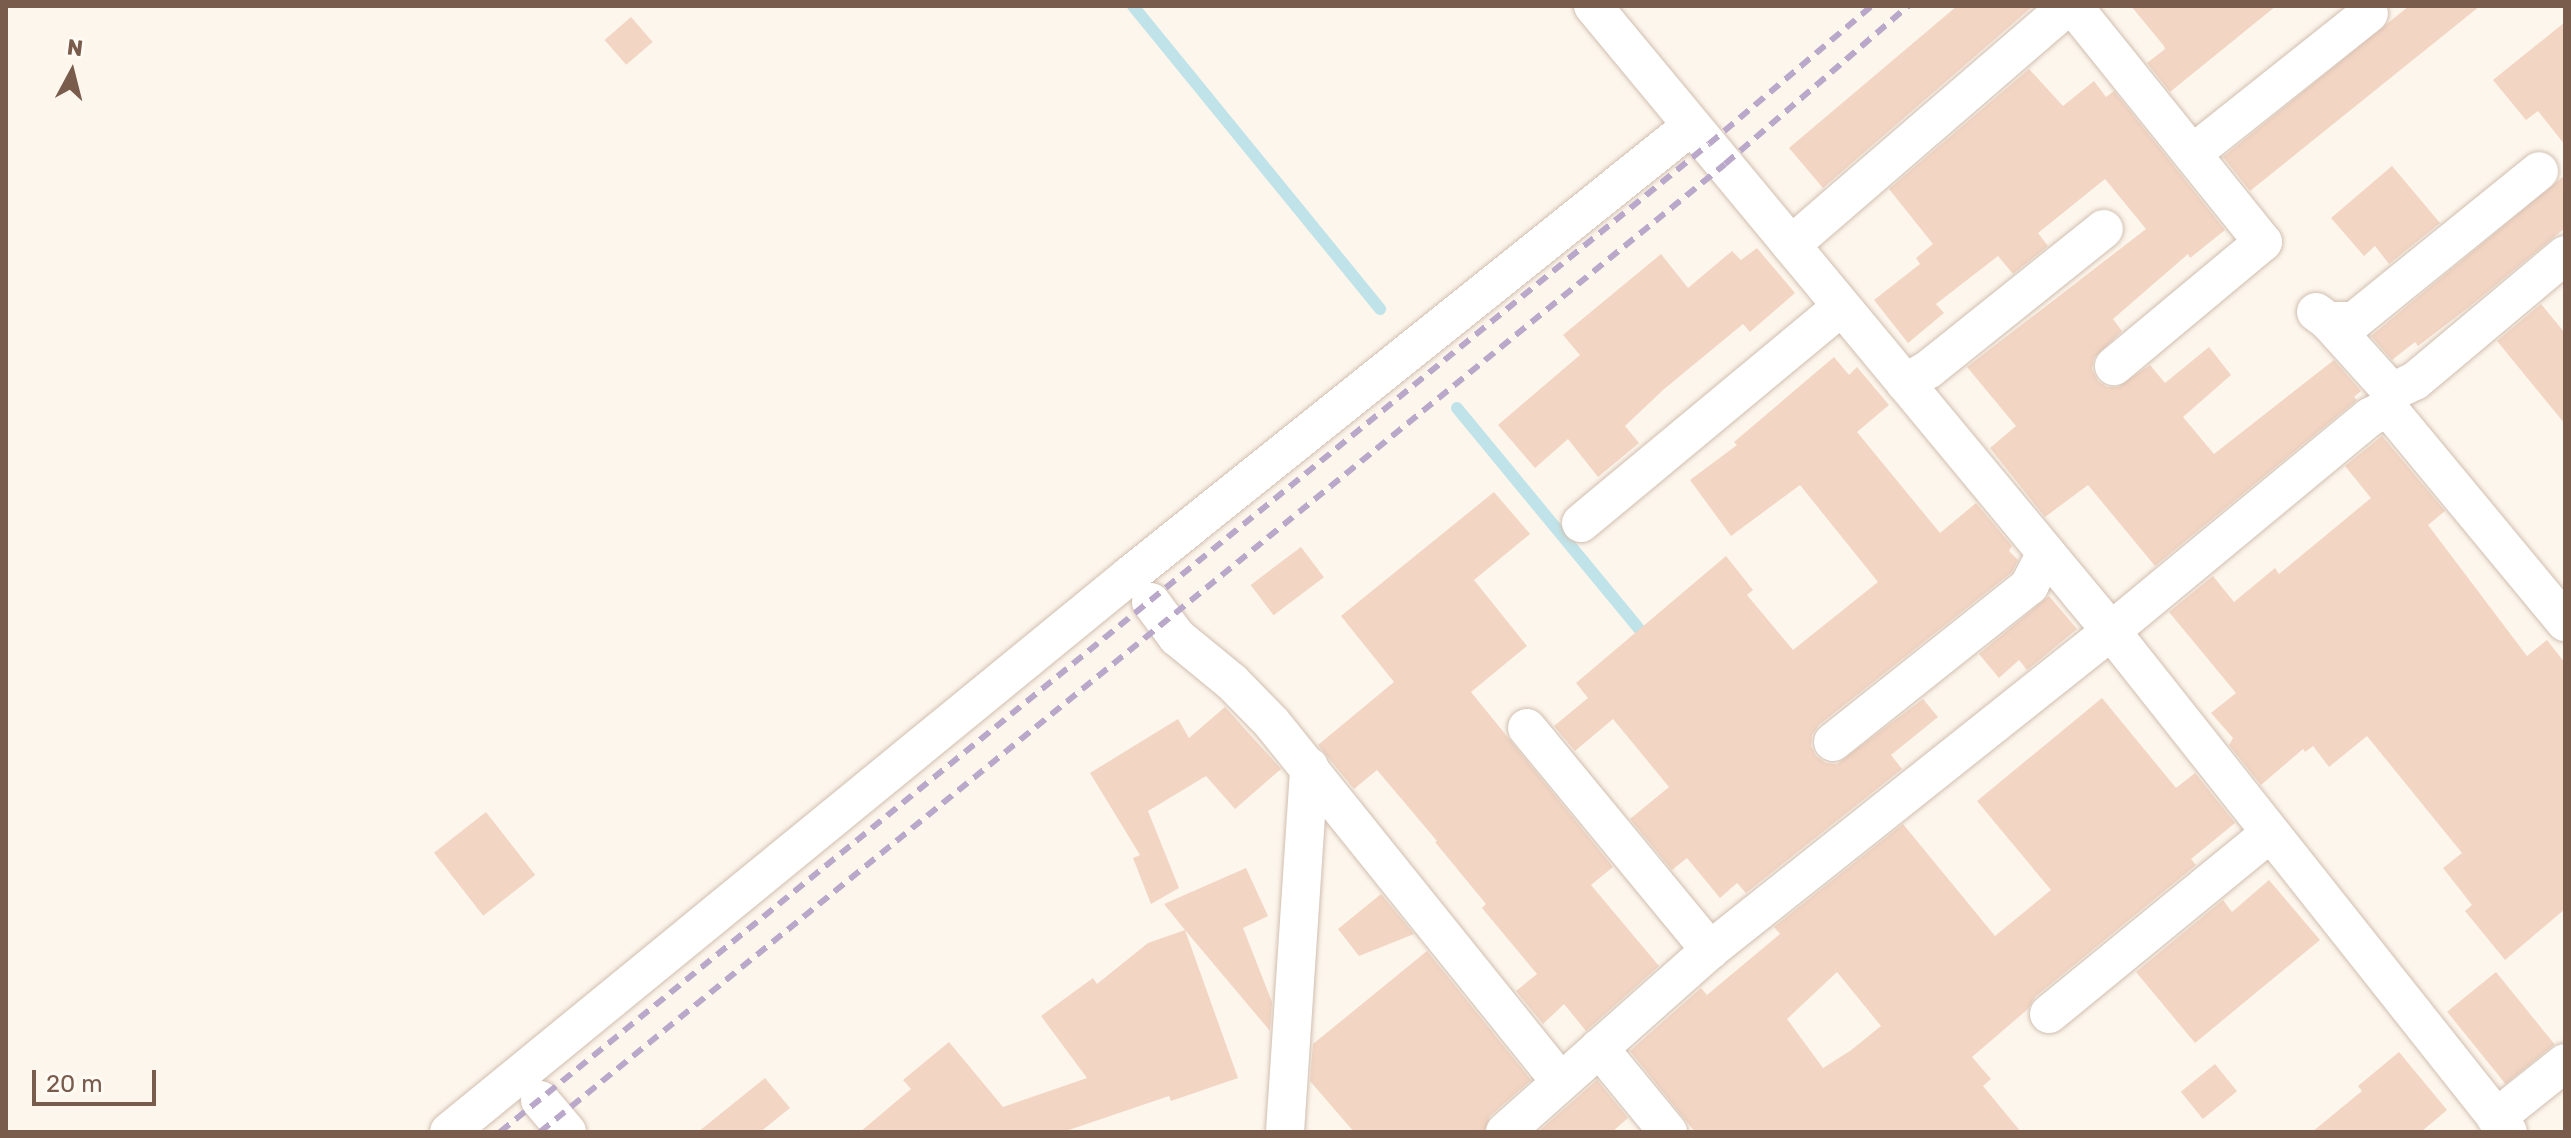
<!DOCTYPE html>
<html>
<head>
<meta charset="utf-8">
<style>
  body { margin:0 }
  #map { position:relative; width:2571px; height:1138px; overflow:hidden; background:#fdf6ec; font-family:Rubik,sans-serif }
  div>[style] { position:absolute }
  .stream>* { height:12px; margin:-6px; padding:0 6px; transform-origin:6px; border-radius:6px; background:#bfe3e8 }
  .building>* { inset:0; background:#f3d5c3; transform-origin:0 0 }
  .roads { filter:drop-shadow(0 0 2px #d1beb0) drop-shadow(0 0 2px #d1beb0) }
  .street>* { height:38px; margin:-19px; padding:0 19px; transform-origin:19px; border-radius:19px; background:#fff }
  .rail>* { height:6px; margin-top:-3px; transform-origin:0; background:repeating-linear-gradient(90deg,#b9a8c9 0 12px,transparent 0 20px) }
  span { translate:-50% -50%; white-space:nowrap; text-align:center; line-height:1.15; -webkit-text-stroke:8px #fffaf3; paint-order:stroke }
  .frame { position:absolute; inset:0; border:8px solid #7a5c4d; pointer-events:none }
  .north { position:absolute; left:32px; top:32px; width:80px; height:80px; -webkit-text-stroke:6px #fffaf3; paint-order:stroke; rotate:7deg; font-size:22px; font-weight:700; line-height:32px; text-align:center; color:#7a5c4d }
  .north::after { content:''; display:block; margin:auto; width:28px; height:36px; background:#7a5c4d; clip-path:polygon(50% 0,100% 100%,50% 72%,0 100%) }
  .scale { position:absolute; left:32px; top:1070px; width:124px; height:36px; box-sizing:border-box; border:4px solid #7a5c4d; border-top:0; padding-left:10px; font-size:24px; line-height:28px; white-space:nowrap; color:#7a5c4d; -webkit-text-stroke:6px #fffaf3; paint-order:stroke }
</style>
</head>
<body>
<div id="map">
  <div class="stream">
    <div style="left:1133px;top:6px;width:391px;rotate:50.8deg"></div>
    <div style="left:1457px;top:408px;width:301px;rotate:50.5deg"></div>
  </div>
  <div class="building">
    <div style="clip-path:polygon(1957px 6px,2033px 6px,1823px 188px,1789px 148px)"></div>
    <div style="clip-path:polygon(2131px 6px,2276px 6px,2170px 92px,2147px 63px,2165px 49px,2164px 46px)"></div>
    <div style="clip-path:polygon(2409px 6px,2480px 6px,2250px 191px,2223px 157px)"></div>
    <div style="left:631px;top:17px;width:33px;height:35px;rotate:49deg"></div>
    <div style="clip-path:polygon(2565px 22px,2565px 145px,2538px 111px,2526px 120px,2493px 80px)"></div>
    <div style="clip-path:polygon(2029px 69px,2063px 106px,2094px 81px,2106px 97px,2114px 91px,2225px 230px,2190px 258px,2188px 254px,2113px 319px,2122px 331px,2094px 358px,2092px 369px,2098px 381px,2107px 387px,2118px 387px,2150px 365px,2165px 383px,2209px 347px,2231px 375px,2183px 417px,2214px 454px,2334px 360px,2361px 391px,2354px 397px,2357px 400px,2155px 566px,2088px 485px,2045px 517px,1990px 448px,2016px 426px,1967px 367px,2146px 229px,2105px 179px,2038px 233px,2048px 246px,2013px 274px,1998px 256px,1936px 304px,1944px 313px,1908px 343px,1874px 300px,1920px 264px,1916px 258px,1933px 244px,1889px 189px)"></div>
    <div style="clip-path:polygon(2392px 166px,2440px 223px,2389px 264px,2375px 246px,2364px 256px,2331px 218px)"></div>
    <div style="clip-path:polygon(2565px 175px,2565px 228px,2469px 307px,2418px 346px,2415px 342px,2392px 360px,2371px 336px)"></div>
    <div style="clip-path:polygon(1757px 248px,1795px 293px,1750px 332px,1743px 324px,1663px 390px,1625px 426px,1639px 443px,1598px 477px,1568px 439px,1535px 468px,1498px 425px,1580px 355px,1563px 335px,1661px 254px,1688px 288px,1732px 251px,1741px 260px)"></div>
    <div style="clip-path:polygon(2541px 304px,2565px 333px,2565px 424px,2497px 341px)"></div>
    <div style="clip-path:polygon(1834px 357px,1849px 375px,1857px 367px,1889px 405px,1857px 432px,1940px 533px,1976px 503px,2012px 546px,2009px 551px,2018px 560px,2012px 572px,1819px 725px,1812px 735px,1811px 746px,1816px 756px,1826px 763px,1837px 764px,1923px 699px,1938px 717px,1891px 755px,1902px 769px,1746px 893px,1737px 883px,1720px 898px,1687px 858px,1672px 870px,1630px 819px,1669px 787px,1613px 719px,1575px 751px,1554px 726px,1588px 698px,1576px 683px,1726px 556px,1753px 590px,1747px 595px,1793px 650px,1878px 582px,1800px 485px,1731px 536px,1690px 480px,1737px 445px,1734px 442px)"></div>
    <div style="clip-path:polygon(2382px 436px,2445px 511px,2428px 525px,2527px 656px,2547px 640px,2565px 663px,2565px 909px,2505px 960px,2465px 911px,2472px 905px,2443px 868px,2462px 853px,2367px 736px,2329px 767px,2313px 746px,2305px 752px,2303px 749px,2261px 785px,2229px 745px,2233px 738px,2211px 713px,2236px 693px,2169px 612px,2213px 576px,2234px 602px,2275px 568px,2279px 574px,2371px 498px,2345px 466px)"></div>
    <div style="clip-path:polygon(1494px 492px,1530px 534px,1474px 580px,1527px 646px,1471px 692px,1613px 867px,1591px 885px,1659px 966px,1586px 1031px,1564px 1004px,1543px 1024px,1516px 991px,1537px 974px,1482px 908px,1486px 904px,1435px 842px,1437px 841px,1377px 770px,1354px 789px,1318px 745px,1394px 682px,1341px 616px)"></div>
    <div style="left:1301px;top:547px;width:38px;height:63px;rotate:53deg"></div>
    <div style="clip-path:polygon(2049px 596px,2077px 629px,2027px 670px,2019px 660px,1999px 678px,1979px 654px)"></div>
    <div style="clip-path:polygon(evenodd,2102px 698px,2176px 788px,2195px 773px,2235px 823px,2191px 859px,2196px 865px,2035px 997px,2028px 1009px,1972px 1057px,1991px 1079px,1983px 1086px,2021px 1132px,1695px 1132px,1630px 1051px,1701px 988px,1707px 995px,1780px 934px,1774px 927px,1903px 824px,1995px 936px,2051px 890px,1977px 801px,2102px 698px,1837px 972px,1881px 1026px,1850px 1051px,1823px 1068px,1787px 1019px,1837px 972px)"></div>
    <div style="clip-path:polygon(1225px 707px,1281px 769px,1235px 809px,1206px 776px,1148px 811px,1179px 888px,1151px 904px,1133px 858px,1140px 855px,1090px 773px,1178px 719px,1189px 738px)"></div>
    <div style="left:486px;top:812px;width:80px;height:66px;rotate:52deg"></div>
    <div style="clip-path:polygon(1246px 868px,1268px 916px,1243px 928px,1272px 1002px,1270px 1031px,1185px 930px,1238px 1078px,1171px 1101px,1169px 1096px,1063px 1132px,860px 1132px,911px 1089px,903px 1080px,949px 1042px,1003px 1107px,1087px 1078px,1041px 1016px,1093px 978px,1097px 984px,1148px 943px,1185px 930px,1164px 904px)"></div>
    <div style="clip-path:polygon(2269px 880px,2320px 940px,2195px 1043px,2136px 972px,2223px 900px,2232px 912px)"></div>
    <div style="clip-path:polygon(1381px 894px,1414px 934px,1359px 956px,1338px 929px)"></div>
    <div style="clip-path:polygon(1427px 951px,1531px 1080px,1490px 1116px,1484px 1132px,1354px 1132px,1310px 1081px,1313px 1044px)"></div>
    <div style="left:2496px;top:972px;width:93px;height:63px;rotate:51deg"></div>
    <div style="clip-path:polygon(2399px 1052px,2447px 1110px,2421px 1132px,2312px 1132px,2362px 1091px,2358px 1086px)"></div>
    <div style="left:2215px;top:1064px;width:35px;height:44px;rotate:51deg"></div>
    <div style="clip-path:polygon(765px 1078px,790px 1108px,760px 1132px,698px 1132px)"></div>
    <div style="clip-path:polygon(1597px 1080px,1628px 1118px,1612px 1132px,1538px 1132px)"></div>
  </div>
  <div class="roads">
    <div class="street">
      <div style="left:1593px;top:6px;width:812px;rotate:50.35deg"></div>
      <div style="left:2111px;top:631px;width:639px;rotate:51.61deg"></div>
      <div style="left:2073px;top:6px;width:303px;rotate:51.2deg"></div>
      <div style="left:2263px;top:242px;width:194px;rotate:140.2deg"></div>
      <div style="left:2192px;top:154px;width:226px;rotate:-38.5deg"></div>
      <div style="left:1791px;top:245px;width:366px;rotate:-40.8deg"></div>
      <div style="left:2316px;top:312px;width:15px;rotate:37deg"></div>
      <div style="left:2328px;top:321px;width:96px;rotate:48deg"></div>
      <div style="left:2328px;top:321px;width:26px"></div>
      <div style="left:2354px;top:321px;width:238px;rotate:-39deg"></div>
      <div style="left:1905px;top:383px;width:28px;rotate:-30deg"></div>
      <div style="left:1929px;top:369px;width:224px;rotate:-38.7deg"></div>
      <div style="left:2388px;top:408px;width:278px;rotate:50.4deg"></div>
      <div style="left:2388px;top:408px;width:16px;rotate:-76deg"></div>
      <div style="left:2392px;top:392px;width:25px;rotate:-26deg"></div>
      <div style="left:2415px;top:381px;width:196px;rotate:-40deg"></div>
      <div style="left:1581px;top:523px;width:338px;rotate:-39.7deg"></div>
      <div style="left:1151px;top:602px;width:44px;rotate:53.4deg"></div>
      <div style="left:1177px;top:637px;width:71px;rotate:39.3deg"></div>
      <div style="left:1232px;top:682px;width:57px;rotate:45.7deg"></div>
      <div style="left:1272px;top:723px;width:459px;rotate:51.2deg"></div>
      <div style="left:1527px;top:728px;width:288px;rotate:50.5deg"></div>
      <div style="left:1833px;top:742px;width:251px;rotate:-38.5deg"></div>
      <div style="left:2029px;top:586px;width:37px;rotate:-63deg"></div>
      <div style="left:2049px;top:1014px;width:286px;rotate:-39.3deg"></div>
      <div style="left:1599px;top:1048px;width:109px;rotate:50.6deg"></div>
      <div style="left:540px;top:1100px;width:42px;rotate:49.8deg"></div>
      <div style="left:2496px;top:1118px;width:88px;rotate:-38.6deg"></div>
      <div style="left:449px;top:1132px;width:878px;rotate:-39.27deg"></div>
      <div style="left:1129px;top:576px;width:719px;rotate:-38.67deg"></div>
      <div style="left:1285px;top:1132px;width:366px;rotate:-86.2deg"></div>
      <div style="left:1505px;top:1132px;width:274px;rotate:-41.6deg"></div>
      <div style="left:1710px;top:950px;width:512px;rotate:-38.5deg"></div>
      <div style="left:2111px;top:631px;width:336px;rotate:-39.6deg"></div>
      <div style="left:2370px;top:417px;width:20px;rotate:-27deg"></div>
    </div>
  </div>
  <div class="rail">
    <div style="left:500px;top:1132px;width:1561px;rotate:-39.26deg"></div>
    <div style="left:1709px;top:144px;width:214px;rotate:-40.3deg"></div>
    <div style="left:540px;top:1132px;width:1530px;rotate:-39.24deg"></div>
    <div style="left:1725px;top:164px;width:242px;rotate:-40.8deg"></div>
  </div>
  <div class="frame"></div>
  <div class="north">N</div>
  <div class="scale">20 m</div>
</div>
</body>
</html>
